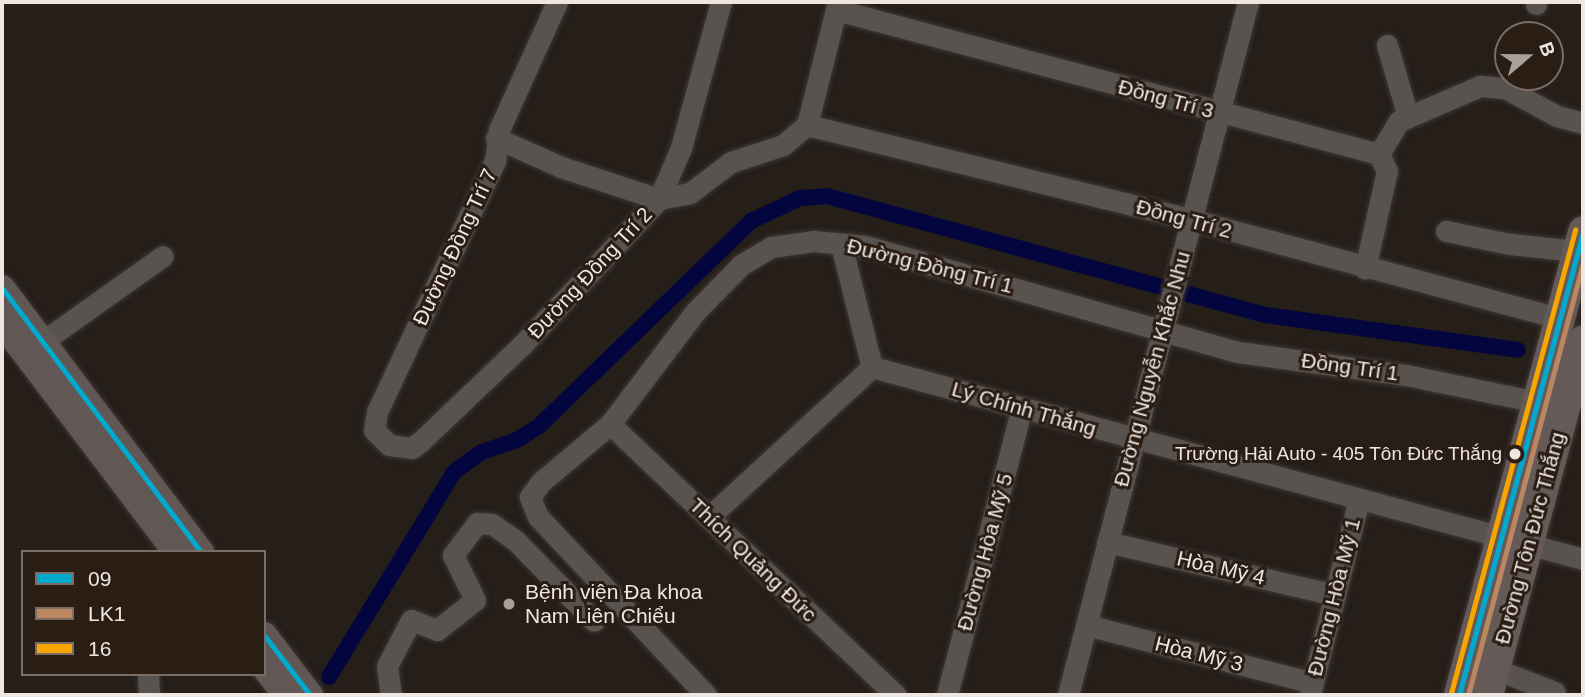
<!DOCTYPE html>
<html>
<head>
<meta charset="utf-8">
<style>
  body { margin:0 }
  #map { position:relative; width:1585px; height:697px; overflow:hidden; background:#251e19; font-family:Helvetica,sans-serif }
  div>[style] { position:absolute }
  .canal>* { height:16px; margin:-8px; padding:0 8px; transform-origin:8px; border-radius:8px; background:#03053f }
  .roads { filter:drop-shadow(0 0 2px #3f3835) drop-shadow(0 0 2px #3f3835) }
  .minor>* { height:21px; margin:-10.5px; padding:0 10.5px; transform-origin:10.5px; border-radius:10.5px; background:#59534f }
  .major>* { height:26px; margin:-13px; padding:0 13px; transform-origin:13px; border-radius:13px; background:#615755 }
  .highway>* { height:30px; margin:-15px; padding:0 15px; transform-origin:15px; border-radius:15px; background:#665a58 }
  .bus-1>* { height:5px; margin:-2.5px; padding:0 2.5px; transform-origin:2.5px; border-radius:2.5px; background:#00a9ce }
  .bus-2>* { height:5px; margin:-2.5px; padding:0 2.5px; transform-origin:2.5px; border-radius:2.5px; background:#bb8660 }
  .bus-3>* { height:5px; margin:-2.5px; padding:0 2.5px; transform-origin:2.5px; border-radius:2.5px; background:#f7a600 }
  .dots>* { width:19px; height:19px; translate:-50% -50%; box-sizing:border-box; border:4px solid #2a1d14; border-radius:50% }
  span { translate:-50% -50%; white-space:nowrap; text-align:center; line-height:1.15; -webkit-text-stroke:6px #2a1d14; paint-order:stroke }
  .bus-label { font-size:19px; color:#efe6e0 }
  .right { translate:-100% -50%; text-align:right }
  .street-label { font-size:21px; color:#efe6e0 }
  .poi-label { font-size:21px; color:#efe6e0 }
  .left { translate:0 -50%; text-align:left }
  .frame { position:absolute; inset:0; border:4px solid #efe6e0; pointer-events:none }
  .legend { position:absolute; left:21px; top:550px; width:245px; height:126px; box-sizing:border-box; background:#2a1d14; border:2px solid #796d66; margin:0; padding:9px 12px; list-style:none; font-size:21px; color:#efe6e0 }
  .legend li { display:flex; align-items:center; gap:14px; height:35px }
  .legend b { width:35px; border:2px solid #796d66 }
  .north { position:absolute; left:1494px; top:21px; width:70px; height:70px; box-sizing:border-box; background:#2a1d14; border:2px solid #796d66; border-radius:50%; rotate:70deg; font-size:19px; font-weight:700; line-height:28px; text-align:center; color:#efe6e0 }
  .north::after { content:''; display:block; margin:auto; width:24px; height:32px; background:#a8a09a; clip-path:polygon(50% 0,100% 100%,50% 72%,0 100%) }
</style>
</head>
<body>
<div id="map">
  <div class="canal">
    <div style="left:329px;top:677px;width:240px;rotate:-58.6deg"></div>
    <div style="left:454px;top:472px;width:34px;rotate:-36deg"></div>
    <div style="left:482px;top:452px;width:39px;rotate:-19deg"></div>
    <div style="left:519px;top:439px;width:24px;rotate:-33deg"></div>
    <div style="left:539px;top:426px;width:295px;rotate:-44deg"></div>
    <div style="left:751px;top:221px;width:54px;rotate:-25.1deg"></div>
    <div style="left:800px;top:198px;width:27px;rotate:-4deg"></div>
    <div style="left:827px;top:196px;width:455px;rotate:15.2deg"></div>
    <div style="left:1266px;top:315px;width:254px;rotate:7.9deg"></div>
  </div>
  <div class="roads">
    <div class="minor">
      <div style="left:557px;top:2px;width:141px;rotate:114.4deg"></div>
      <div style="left:499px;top:130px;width:31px;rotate:97deg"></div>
      <div style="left:495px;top:161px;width:277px;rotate:115.2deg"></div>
      <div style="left:377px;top:412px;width:18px;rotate:99deg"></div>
      <div style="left:374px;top:430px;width:21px;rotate:45deg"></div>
      <div style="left:389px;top:445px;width:23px;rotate:7deg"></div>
      <div style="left:412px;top:448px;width:10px;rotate:-37deg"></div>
      <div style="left:420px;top:442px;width:142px;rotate:-43.6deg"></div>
      <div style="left:523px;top:344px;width:199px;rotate:-46.8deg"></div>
      <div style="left:659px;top:199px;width:32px;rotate:-11deg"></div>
      <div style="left:690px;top:193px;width:51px;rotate:-37.1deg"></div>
      <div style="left:731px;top:162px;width:55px;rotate:-18.1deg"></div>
      <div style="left:783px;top:145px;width:31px;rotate:-40deg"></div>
      <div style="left:1536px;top:4px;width:2px;rotate:-90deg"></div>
      <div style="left:837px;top:10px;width:561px;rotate:14.88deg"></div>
      <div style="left:1379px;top:154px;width:19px;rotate:65deg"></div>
      <div style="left:1387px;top:171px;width:100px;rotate:102.7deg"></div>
      <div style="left:1387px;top:45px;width:75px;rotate:73.7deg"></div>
      <div style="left:807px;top:125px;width:393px;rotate:13.8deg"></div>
      <div style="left:1189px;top:219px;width:383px;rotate:15deg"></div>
      <div style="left:807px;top:125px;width:127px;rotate:-75.9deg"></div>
      <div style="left:496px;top:138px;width:71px;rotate:24deg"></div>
      <div style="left:561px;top:167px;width:103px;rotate:18.1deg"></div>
      <div style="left:1379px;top:154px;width:39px;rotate:-59deg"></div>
      <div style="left:1399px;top:121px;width:88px;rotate:-23.4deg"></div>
      <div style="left:1480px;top:86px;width:25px;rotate:5deg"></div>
      <div style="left:1505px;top:88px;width:59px;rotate:28.3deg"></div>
      <div style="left:1557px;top:116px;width:27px;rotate:15deg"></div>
      <div style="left:659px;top:199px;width:56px;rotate:-66.7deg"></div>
      <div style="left:681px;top:148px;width:151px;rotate:-74.7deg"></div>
      <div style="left:1446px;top:231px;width:65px;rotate:11.5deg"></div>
      <div style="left:1510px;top:244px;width:68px;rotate:5.9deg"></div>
      <div style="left:841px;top:244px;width:127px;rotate:75.9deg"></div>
      <div style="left:42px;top:342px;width:148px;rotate:-35.4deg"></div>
      <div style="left:872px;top:367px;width:736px;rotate:15.11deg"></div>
      <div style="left:610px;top:424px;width:394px;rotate:43.5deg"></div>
      <div style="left:709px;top:517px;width:222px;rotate:-42.6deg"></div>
      <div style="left:1107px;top:542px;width:234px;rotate:13.1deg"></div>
      <div style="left:1086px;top:625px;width:234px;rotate:14.3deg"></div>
      <div style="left:1495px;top:669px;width:64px;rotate:21deg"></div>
      <div style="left:148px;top:674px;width:21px;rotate:87deg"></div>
      <div style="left:1310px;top:694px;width:201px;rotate:-75.9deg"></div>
      <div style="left:391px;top:695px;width:29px;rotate:-98deg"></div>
      <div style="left:387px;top:666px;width:52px;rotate:-62.4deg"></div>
      <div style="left:411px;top:620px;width:28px;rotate:21deg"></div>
      <div style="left:437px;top:630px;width:48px;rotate:-38.3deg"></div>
      <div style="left:475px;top:600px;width:50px;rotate:-116.1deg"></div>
      <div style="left:453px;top:555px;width:40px;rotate:-53deg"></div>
      <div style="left:477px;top:523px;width:15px;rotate:4deg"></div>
      <div style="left:492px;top:524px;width:28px;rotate:35deg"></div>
      <div style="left:515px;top:540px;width:113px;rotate:45.7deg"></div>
      <div style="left:706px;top:695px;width:245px;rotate:-133.3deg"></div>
      <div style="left:538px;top:517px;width:22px;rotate:-112deg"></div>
      <div style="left:530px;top:497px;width:19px;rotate:-54deg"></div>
      <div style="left:541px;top:482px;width:90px;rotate:-40deg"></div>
      <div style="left:610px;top:424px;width:141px;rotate:-52.8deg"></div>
      <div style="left:695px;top:312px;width:66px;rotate:-45.6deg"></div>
      <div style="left:741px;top:265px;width:35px;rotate:-31deg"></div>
      <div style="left:771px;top:247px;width:43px;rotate:-7.9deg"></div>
      <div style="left:814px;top:241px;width:51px;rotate:5.6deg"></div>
      <div style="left:865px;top:246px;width:388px;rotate:15.9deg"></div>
      <div style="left:1238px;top:352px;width:170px;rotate:7.8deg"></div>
      <div style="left:1406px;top:375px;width:134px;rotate:11.6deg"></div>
      <div style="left:947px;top:695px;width:297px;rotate:-75.4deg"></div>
      <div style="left:1068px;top:695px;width:716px;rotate:-75.44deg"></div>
    </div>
    <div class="major">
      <div style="left:2px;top:288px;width:331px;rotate:53deg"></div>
      <div style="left:2px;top:323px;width:288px;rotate:52.8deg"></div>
      <div style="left:264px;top:635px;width:76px;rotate:52.5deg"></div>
      <div style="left:264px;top:667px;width:36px;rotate:52deg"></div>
    </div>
    <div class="highway">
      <div style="left:1459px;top:695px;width:480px;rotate:-75deg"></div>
      <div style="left:1488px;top:695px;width:367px;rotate:-75deg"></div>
    </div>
  </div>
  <div class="bus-1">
    <div style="left:2px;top:288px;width:331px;rotate:53deg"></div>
    <div style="left:264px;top:635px;width:76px;rotate:52.5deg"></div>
    <div style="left:1459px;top:695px;width:480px;rotate:-75deg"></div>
  </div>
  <div class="bus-2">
    <div style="left:1468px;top:695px;width:446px;rotate:-75.1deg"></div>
  </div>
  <div class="bus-3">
    <div style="left:1451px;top:693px;width:480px;rotate:-75deg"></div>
  </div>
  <div class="dots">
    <div style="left:1515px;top:454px;background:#efe6e0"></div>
    <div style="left:509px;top:604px;background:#a8a09a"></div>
  </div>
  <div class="bus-label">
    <span class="right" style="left:1502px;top:454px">Trường Hải Auto - 405 Tôn Đức Thắng</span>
  </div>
  <div class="street-label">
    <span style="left:1166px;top:99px;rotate:15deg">Đồng Trí 3</span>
    <span style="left:1184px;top:219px;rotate:15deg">Đồng Trí 2</span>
    <span style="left:455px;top:247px;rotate:-65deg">Đường Đồng Trí 7</span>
    <span style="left:930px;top:266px;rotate:14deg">Đường Đồng Trí 1</span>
    <span style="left:590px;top:273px;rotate:-47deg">Đường Đồng Trí 2</span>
    <span style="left:1350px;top:367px;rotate:8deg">Đồng Trí 1</span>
    <span style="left:1152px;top:369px;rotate:-75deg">Đường Nguyễn Khắc Nhu</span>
    <span style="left:1024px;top:409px;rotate:16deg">Lý Chính Thắng</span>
    <span style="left:1530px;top:538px;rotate:-75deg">Đường Tôn Đức Thắng</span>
    <span style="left:985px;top:552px;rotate:-75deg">Đường Hòa Mỹ 5</span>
    <span style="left:753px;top:560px;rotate:44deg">Thích Quảng Đức</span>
    <span style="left:1221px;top:568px;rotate:13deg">Hòa Mỹ 4</span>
    <span style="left:1334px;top:597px;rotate:-76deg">Đường Hòa Mỹ 1</span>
    <span style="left:1199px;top:654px;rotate:14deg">Hòa Mỹ 3</span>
  </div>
  <div class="poi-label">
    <span class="left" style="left:525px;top:604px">Bệnh viện Đa khoa<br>Nam Liên Chiểu</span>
  </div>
  <div class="frame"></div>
  <ul class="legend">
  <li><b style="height:9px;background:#00a9ce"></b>09</li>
  <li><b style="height:9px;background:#bb8660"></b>LK1</li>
  <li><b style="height:9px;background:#f7a600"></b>16</li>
  </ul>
  <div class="north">B</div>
</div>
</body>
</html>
